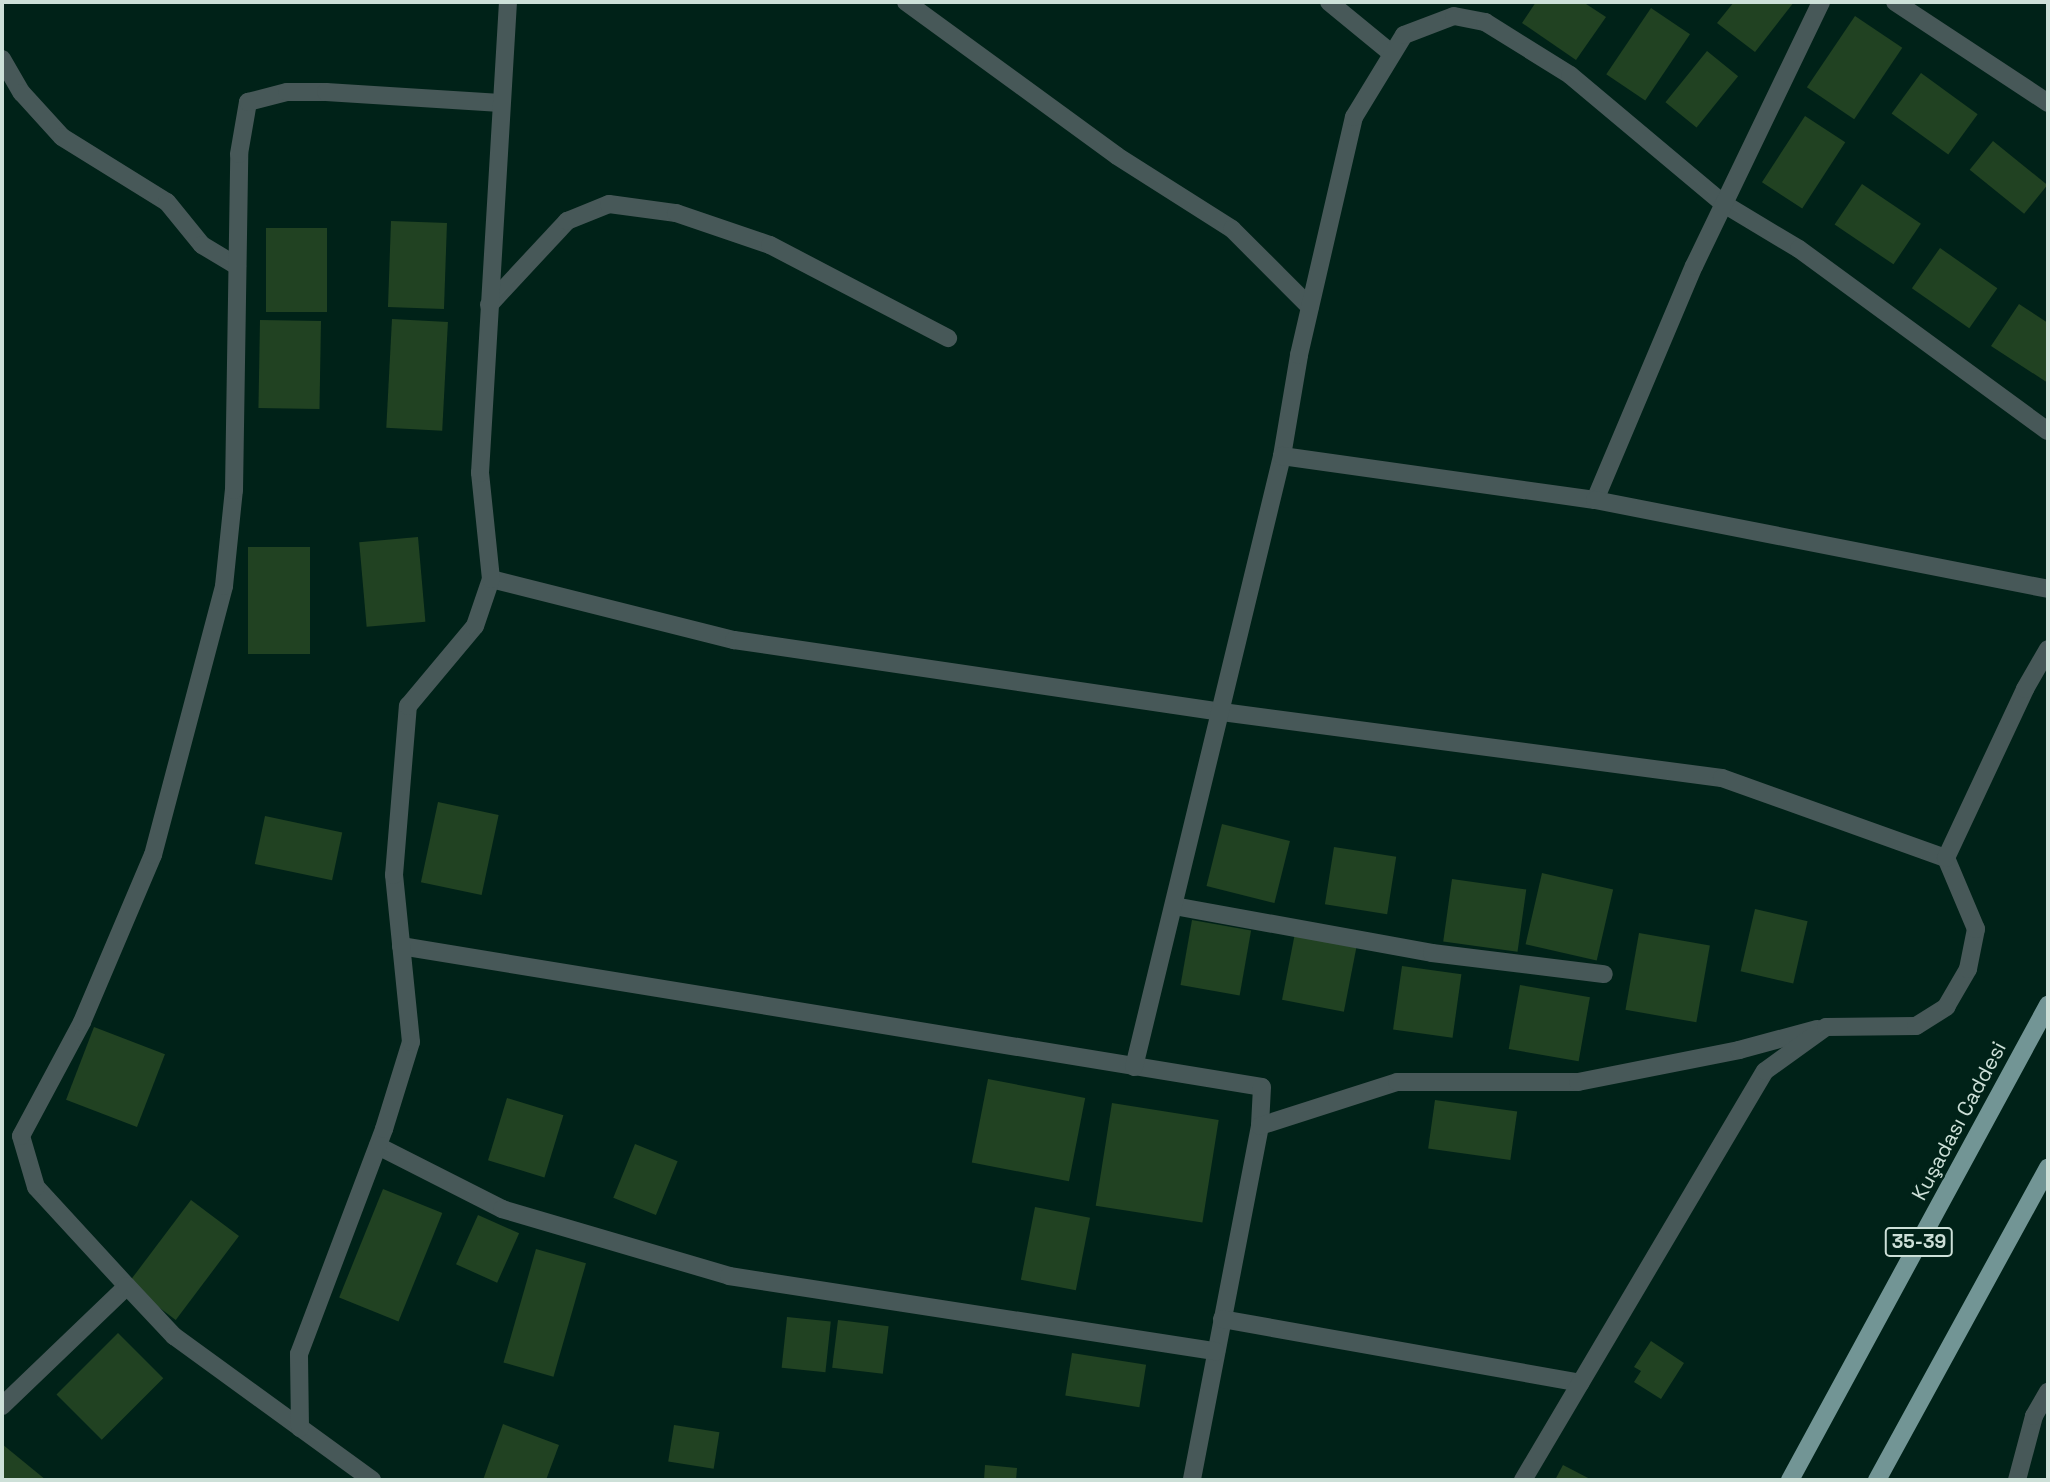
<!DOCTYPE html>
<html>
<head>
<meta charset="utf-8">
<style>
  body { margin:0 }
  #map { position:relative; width:2050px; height:1482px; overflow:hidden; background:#002218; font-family:"Space Grotesk",sans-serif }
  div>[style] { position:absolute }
  .building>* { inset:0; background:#214222; transform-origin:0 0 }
  .lane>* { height:18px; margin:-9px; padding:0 9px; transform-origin:9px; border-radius:9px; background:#475858 }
  .street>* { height:18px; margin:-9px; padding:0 9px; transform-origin:9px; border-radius:9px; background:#475858 }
  .primary>* { height:18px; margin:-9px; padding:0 9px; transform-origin:9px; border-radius:9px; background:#729595 }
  span { translate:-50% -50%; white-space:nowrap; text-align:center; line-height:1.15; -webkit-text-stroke:5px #002218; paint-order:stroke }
  .shield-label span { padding:2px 5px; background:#002218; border:2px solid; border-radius:5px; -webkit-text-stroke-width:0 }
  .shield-label { font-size:19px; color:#cde0d8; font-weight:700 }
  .street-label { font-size:21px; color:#cde0d8 }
  .frame { position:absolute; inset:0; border:4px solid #cde0d8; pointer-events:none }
</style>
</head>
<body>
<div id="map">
  <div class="building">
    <div style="clip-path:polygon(1536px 2px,1583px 2px,1606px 17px,1576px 60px,1522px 23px)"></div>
    <div style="clip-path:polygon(1734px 2px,1794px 2px,1755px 52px,1717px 23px)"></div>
    <div style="left:1651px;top:8px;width:47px;height:80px;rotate:34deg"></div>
    <div style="left:1855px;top:16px;width:57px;height:86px;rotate:34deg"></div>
    <div style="left:1707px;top:51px;width:40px;height:66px;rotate:39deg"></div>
    <div style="left:1921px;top:73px;width:70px;height:50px;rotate:36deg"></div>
    <div style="left:1805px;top:116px;width:48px;height:79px;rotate:33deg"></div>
    <div style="left:1993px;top:141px;width:70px;height:37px;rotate:39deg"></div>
    <div style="left:1862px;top:184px;width:71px;height:49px;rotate:34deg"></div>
    <div style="left:391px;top:221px;width:56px;height:86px;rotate:2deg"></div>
    <div style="left:266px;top:228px;width:61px;height:84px"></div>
    <div style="left:1940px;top:248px;width:70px;height:49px;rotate:35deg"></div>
    <div style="clip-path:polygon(2019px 304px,2048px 323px,2048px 383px,1991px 346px)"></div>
    <div style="left:392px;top:319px;width:56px;height:109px;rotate:3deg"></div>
    <div style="left:260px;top:320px;width:61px;height:88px;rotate:1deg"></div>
    <div style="left:418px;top:537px;width:85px;height:59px;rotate:85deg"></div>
    <div style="left:248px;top:547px;width:62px;height:107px"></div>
    <div style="left:438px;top:802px;width:62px;height:82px;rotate:12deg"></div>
    <div style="left:265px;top:816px;width:79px;height:49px;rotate:12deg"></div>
    <div style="left:1222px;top:824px;width:70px;height:64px;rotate:14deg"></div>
    <div style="left:1334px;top:847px;width:63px;height:58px;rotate:9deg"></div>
    <div style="left:1542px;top:873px;width:73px;height:73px;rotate:13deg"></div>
    <div style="left:1452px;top:879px;width:75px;height:63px;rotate:8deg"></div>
    <div style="left:1755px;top:909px;width:54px;height:64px;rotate:13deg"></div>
    <div style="left:1192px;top:920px;width:60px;height:66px;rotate:10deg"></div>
    <div style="left:1295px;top:933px;width:63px;height:68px;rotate:11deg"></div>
    <div style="left:1639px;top:933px;width:72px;height:78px;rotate:10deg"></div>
    <div style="left:1402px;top:966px;width:60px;height:64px;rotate:8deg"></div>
    <div style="left:1520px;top:985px;width:71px;height:65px;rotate:10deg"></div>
    <div style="left:94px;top:1027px;width:76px;height:78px;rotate:21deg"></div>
    <div style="left:988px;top:1079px;width:99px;height:85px;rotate:11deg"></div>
    <div style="left:507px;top:1098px;width:59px;height:65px;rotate:17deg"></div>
    <div style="left:1435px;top:1100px;width:83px;height:49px;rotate:8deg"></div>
    <div style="left:1112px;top:1103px;width:108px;height:104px;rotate:9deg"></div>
    <div style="left:635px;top:1144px;width:46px;height:58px;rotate:22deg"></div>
    <div style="left:383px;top:1189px;width:64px;height:117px;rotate:22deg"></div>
    <div style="left:191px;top:1200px;width:60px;height:105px;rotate:37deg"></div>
    <div style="left:1035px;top:1207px;width:56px;height:74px;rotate:11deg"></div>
    <div style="left:478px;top:1215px;width:45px;height:54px;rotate:24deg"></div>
    <div style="left:536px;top:1249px;width:52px;height:118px;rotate:16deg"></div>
    <div style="left:787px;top:1317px;width:44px;height:51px;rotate:6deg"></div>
    <div style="left:838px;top:1320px;width:51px;height:48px;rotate:7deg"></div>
    <div style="left:118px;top:1333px;width:64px;height:87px;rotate:45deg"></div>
    <div style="clip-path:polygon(1651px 1341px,1684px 1363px,1661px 1399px,1634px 1382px,1641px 1371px,1634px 1367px)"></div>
    <div style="left:1072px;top:1353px;width:75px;height:43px;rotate:9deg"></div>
    <div style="clip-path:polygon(503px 1424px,559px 1445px,546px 1480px,483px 1480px)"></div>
    <div style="left:674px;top:1425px;width:46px;height:37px;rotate:9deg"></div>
    <div style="clip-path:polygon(2px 1444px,46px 1480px,2px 1480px)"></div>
    <div style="clip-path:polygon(985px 1465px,1017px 1468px,1016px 1480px,984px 1480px)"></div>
    <div style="clip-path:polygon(1563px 1465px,1592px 1480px,1555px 1480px)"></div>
  </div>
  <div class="lane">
    <div style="left:906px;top:2px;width:261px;rotate:36.1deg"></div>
    <div style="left:1117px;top:156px;width:136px;rotate:32.4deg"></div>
    <div style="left:1232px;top:229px;width:110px;rotate:45deg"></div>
    <div style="left:2px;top:59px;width:39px;rotate:60deg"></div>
    <div style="left:22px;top:93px;width:59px;rotate:47.7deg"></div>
    <div style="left:62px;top:137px;width:123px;rotate:31.8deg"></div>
    <div style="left:167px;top:202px;width:55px;rotate:50.9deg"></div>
    <div style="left:202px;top:245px;width:41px;rotate:31deg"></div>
    <div style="left:489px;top:305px;width:115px;rotate:-47.1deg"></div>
    <div style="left:567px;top:221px;width:45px;rotate:-22deg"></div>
    <div style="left:609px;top:204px;width:68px;rotate:7.7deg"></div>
    <div style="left:676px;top:213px;width:99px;rotate:18.8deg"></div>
    <div style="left:770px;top:245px;width:201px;rotate:27.6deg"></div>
    <div style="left:2017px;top:1480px;width:66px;rotate:-75.1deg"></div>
    <div style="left:2034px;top:1416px;width:28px;rotate:-60deg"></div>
  </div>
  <div class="street">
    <div style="left:1329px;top:2px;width:80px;rotate:39.4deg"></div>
    <div style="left:1895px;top:2px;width:183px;rotate:33.4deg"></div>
    <div style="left:1282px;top:456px;width:102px;rotate:-80.4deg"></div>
    <div style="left:1299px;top:355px;width:244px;rotate:-77deg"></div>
    <div style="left:1354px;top:117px;width:96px;rotate:-58.6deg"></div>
    <div style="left:1404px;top:35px;width:53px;rotate:-20.8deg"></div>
    <div style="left:1454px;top:16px;width:32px;rotate:11deg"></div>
    <div style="left:1485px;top:22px;width:100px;rotate:31.9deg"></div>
    <div style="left:1570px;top:75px;width:201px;rotate:40deg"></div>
    <div style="left:1724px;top:204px;width:87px;rotate:31deg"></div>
    <div style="left:1799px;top:249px;width:308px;rotate:36.2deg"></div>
    <div style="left:1595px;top:500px;width:254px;rotate:-67.1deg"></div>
    <div style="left:1694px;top:266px;width:293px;rotate:-64.3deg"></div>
    <div style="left:491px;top:579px;width:251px;rotate:14.1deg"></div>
    <div style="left:734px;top:640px;width:493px;rotate:8.4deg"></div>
    <div style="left:1222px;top:712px;width:504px;rotate:7.52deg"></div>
    <div style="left:1722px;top:778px;width:238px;rotate:19.7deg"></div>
    <div style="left:1174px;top:906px;width:262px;rotate:10.3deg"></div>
    <div style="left:1432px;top:953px;width:173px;rotate:7deg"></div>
    <div style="left:401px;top:946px;width:872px;rotate:9.3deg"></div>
    <div style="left:1262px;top:1087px;width:39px;rotate:93deg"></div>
    <div style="left:1260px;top:1126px;width:360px;rotate:100.9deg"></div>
    <div style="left:1134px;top:1067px;width:629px;rotate:-76.38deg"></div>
    <div style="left:1282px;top:456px;width:316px;rotate:8deg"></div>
    <div style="left:1595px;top:500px;width:462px;rotate:11.1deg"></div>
    <div style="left:1260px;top:1126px;width:144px;rotate:-17.8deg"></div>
    <div style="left:1397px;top:1082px;width:181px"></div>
    <div style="left:1578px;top:1082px;width:164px;rotate:-11.2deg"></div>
    <div style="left:1739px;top:1050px;width:81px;rotate:-15.1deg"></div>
    <div style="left:378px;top:1146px;width:139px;rotate:26.9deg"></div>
    <div style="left:502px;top:1209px;width:237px;rotate:16.4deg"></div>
    <div style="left:729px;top:1276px;width:493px;rotate:8.8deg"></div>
    <div style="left:127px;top:1286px;width:134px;rotate:-132.6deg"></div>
    <div style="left:36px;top:1187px;width:53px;rotate:-106.4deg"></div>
    <div style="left:21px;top:1136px;width:129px;rotate:-61.8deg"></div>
    <div style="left:82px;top:1022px;width:181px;rotate:-67deg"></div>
    <div style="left:153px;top:855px;width:278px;rotate:-75.2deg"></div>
    <div style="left:224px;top:586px;width:97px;rotate:-84.1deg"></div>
    <div style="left:234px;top:490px;width:336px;rotate:-89.1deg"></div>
    <div style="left:239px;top:154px;width:53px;rotate:-80.2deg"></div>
    <div style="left:248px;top:102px;width:40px;rotate:-14.4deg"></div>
    <div style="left:287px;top:92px;width:39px"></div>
    <div style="left:326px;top:92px;width:175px;rotate:3.6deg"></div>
    <div style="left:1222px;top:1319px;width:364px;rotate:10.1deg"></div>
    <div style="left:2px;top:1406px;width:173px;rotate:-43.8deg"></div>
    <div style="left:127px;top:1286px;width:69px;rotate:46.8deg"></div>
    <div style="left:174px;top:1336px;width:245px;rotate:36deg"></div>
    <div style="left:300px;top:1428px;width:74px;rotate:-90.8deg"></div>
    <div style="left:299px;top:1354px;width:241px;rotate:-69.3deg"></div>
    <div style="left:384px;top:1129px;width:91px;rotate:-72.8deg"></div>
    <div style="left:411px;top:1042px;width:168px;rotate:-95.8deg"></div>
    <div style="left:394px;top:875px;width:170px;rotate:-85.3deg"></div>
    <div style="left:408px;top:706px;width:104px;rotate:-50.1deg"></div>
    <div style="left:475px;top:626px;width:50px;rotate:-71.2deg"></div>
    <div style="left:491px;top:579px;width:107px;rotate:-95.9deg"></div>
    <div style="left:480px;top:473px;width:472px;rotate:-86.6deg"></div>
    <div style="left:1523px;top:1480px;width:475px;rotate:-59.4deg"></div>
    <div style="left:1765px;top:1071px;width:75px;rotate:-35.8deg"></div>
    <div style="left:1826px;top:1027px;width:90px;rotate:-0.6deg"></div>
    <div style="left:1916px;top:1026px;width:36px;rotate:-32deg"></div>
    <div style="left:1946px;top:1007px;width:44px;rotate:-59.9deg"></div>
    <div style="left:1968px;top:969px;width:41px;rotate:-78.7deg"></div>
    <div style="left:1976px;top:929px;width:77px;rotate:-112.9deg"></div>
    <div style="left:1946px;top:858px;width:187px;rotate:-64.9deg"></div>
    <div style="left:2025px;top:689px;width:46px;rotate:-60.1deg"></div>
  </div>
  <div class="primary">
    <div style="left:1790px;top:1480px;width:541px;rotate:-61.49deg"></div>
    <div style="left:1877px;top:1480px;width:356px;rotate:-61.3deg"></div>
  </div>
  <div class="shield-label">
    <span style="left:1919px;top:1242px">35-39</span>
  </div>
  <div class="street-label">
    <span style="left:1959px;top:1121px;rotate:-62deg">Kuşadası Caddesi</span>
  </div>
  <div class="frame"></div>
</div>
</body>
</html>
